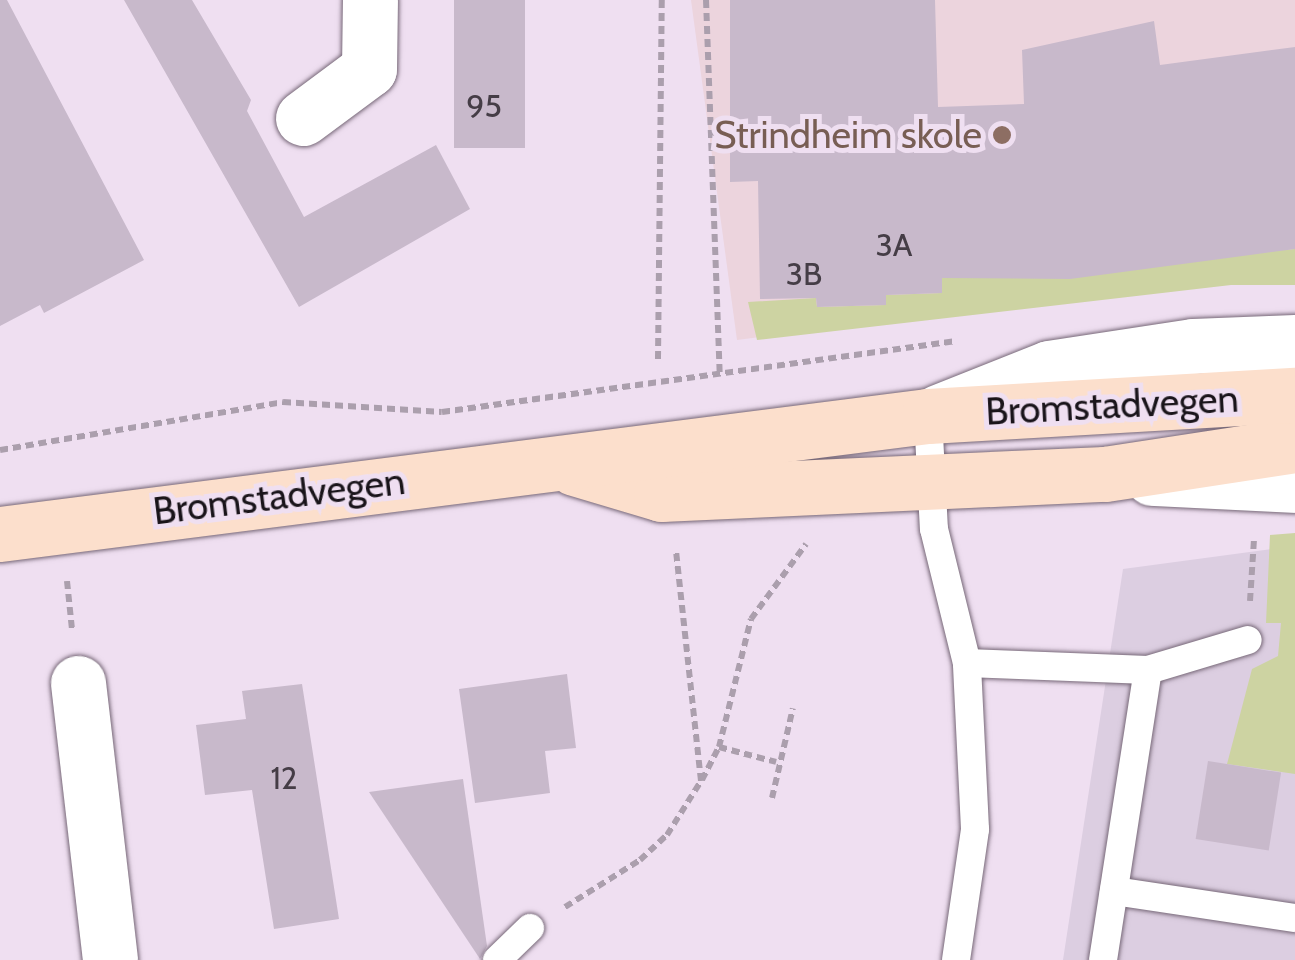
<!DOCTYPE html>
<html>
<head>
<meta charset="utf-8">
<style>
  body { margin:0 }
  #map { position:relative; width:1295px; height:960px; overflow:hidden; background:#efdff1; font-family:Cabin,sans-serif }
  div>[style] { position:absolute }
  .industrial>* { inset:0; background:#dccee1 }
  .education>* { inset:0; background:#ecd4dd }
  .green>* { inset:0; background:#cdd3a2 }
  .building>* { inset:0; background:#c8b9cb; transform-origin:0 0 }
  .path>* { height:6px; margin-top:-3px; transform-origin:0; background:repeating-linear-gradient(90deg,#ab9fad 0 8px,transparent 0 13px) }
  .roads { filter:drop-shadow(0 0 2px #776878) drop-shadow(0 0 2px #776878) }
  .service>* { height:28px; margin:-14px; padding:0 14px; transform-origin:14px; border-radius:14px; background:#fff }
  .minor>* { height:55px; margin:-27.5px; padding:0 27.5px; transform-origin:27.5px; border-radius:27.5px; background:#fff }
  .secondary>* { height:55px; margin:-27.5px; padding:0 27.5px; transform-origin:27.5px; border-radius:27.5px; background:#fcdfcc }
  .dots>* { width:28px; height:28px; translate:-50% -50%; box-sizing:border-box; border:5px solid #efdff1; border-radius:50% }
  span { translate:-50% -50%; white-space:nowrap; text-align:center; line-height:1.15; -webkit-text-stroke:10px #efdff1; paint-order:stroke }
  .number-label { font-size:32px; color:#453d46 }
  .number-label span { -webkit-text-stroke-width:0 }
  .education-label { font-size:38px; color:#785e54 }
  .right { translate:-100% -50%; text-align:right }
  .street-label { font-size:38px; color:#19141a }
</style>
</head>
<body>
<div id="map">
  <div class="industrial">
    <div style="clip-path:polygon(1295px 546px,1295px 960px,1063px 960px,1123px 569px)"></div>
  </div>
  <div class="education">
    <div style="clip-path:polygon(691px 0,1295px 0,1295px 269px,737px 340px)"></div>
  </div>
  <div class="green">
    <div style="clip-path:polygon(1295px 249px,1295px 285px,1231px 285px,757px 340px,748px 302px,816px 298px,817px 307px,885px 305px,886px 295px,942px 293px,942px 278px)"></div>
    <div style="clip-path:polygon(1295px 533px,1295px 774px,1227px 764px,1252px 669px,1278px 656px,1281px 623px,1266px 623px,1270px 535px)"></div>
  </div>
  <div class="building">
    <div style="clip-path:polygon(0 0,7px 0,144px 260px,44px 313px,40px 305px,0 326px)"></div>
    <div style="clip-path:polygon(124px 0,192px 0,251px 100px,247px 111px,304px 217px,436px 145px,470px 209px,299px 307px)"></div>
    <div style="left:454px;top:0;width:71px;height:148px"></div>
    <div style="clip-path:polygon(730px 0,935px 0,938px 107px,1024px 104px,1022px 50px,1154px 21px,1160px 65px,1295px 47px,1295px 249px,1070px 279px,942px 278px,942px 293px,886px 295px,886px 305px,817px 307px,816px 298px,760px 299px,758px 181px,730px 182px)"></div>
    <div style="clip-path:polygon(567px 674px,576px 748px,545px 751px,550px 793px,475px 803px,459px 689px)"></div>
    <div style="clip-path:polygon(302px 684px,339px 919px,274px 929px,252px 790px,205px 795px,196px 725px,246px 719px,242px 691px)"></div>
    <div style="left:1208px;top:761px;width:74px;height:79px;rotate:9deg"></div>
    <div style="clip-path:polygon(463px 779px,487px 946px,480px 959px,369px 792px)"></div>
  </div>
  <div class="path">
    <div style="left:706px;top:0;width:376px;rotate:87.9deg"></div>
    <div style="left:658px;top:359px;width:359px;rotate:-89.4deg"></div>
    <div style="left:0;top:450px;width:287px;rotate:-9.6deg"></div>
    <div style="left:283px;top:402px;width:159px;rotate:3.6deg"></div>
    <div style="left:442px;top:412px;width:519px;rotate:-7.86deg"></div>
    <div style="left:67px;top:581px;width:48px;rotate:84.1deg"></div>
    <div style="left:1250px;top:601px;width:62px;rotate:-86.3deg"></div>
    <div style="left:719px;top:747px;width:59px;rotate:14.7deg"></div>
    <div style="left:702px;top:780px;width:37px;rotate:-63deg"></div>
    <div style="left:719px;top:747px;width:132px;rotate:-76deg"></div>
    <div style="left:751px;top:619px;width:93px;rotate:-53.7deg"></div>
    <div style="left:772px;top:798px;width:92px;rotate:-76.9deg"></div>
    <div style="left:565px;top:907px;width:89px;rotate:-32.1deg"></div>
    <div style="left:640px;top:860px;width:37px;rotate:-43deg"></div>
    <div style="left:667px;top:835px;width:64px;rotate:-57.8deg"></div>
    <div style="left:701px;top:781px;width:233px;rotate:-96.2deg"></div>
  </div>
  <div class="roads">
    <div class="service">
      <div style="left:928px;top:416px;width:113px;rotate:87deg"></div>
      <div style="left:934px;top:529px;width:138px;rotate:76.2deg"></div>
      <div style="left:967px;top:663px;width:181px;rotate:2.2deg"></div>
      <div style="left:1148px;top:670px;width:104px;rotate:-16.7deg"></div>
      <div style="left:1114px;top:891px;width:183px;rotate:8.5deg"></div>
      <div style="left:497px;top:960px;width:46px;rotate:-44.1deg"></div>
      <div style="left:956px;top:960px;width:132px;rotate:-81.7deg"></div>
      <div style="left:975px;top:829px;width:166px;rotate:-92.8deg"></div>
      <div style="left:1103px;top:960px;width:293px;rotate:-81.2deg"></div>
    </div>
    <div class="minor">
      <div style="left:303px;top:118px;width:82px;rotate:-36.6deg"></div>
      <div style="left:369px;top:69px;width:69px;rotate:-89.2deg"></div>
      <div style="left:938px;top:412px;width:119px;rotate:-21.6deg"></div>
      <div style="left:1049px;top:368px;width:146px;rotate:-8.7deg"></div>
      <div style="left:1193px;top:346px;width:102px;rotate:-2.2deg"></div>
      <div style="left:1152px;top:478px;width:143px;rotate:2.8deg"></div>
      <div style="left:78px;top:683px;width:279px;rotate:83.4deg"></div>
    </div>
    <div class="secondary">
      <div style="left:574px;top:468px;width:91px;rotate:16.6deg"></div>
      <div style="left:661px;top:494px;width:444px;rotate:-2.6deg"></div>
      <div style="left:1105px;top:474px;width:192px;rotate:-8.7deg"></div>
      <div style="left:0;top:534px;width:935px;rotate:-7.25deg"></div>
      <div style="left:928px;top:416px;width:368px;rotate:-3.3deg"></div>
    </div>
  </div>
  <div class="dots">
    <div style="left:1002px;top:135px;background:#8d6e63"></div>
  </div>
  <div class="number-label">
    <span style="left:484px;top:106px">95</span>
    <span style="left:894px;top:245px">3A</span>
    <span style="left:804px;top:274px">3B</span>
    <span style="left:284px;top:778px">12</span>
  </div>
  <div class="education-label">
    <span class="right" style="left:982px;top:135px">Strindheim skole</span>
  </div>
  <div class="street-label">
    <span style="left:1112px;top:405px;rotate:-3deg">Bromstadvegen</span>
    <span style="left:279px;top:496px;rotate:-7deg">Bromstadvegen</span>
  </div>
</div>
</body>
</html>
